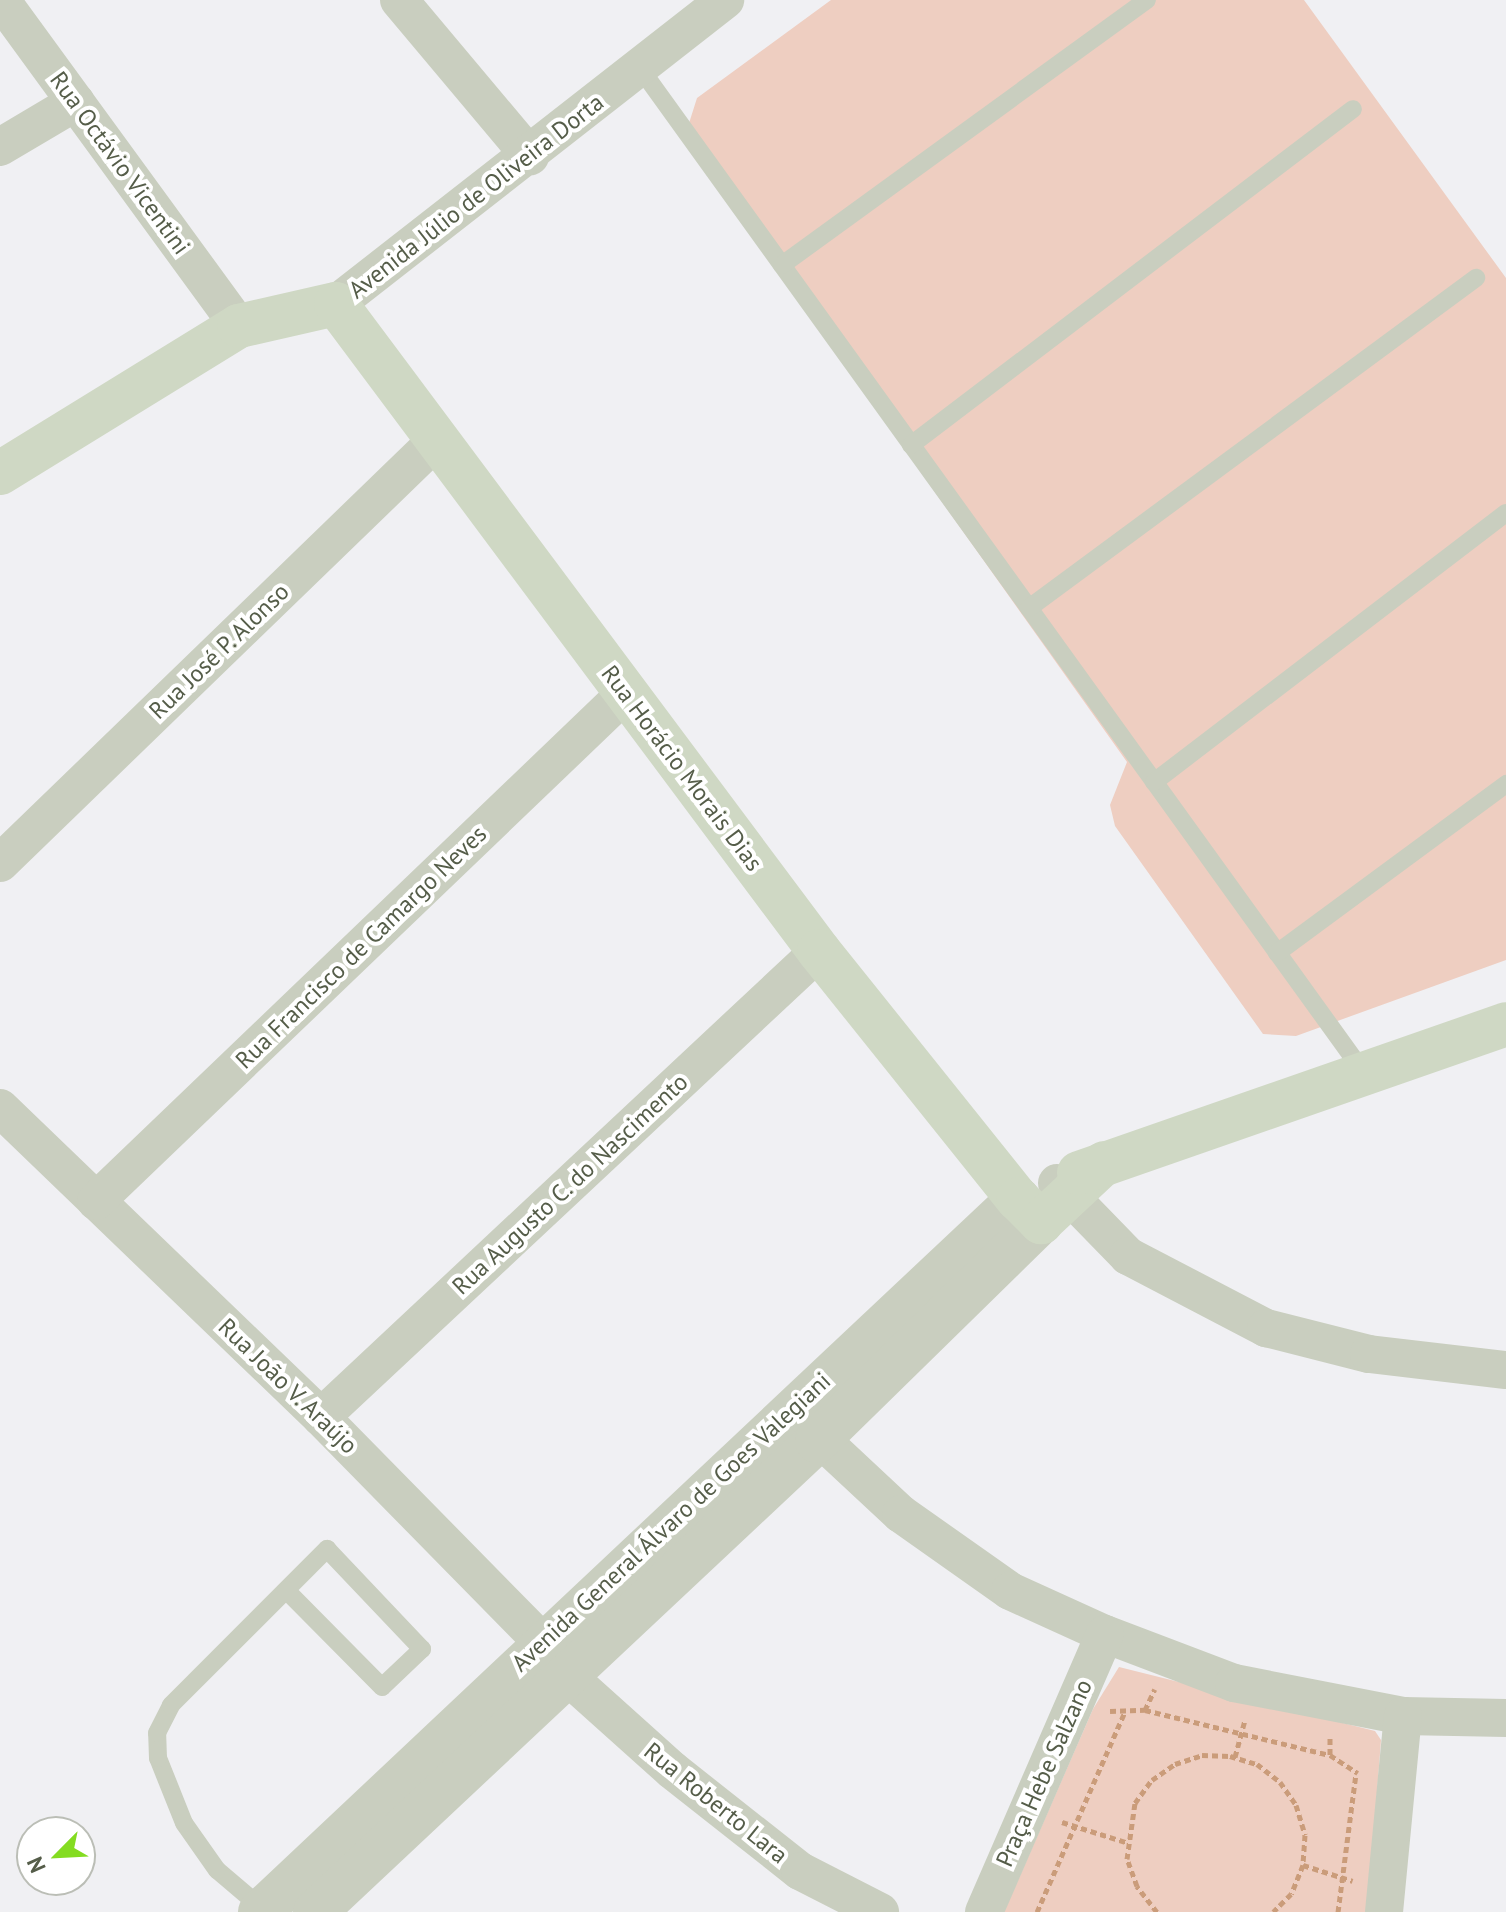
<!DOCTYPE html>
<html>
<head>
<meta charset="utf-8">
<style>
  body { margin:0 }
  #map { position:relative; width:1506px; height:1912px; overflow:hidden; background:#f0f0f3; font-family:"PT Sans",sans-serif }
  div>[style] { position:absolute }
  .green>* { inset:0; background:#eecec1 }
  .path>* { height:5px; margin-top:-2.5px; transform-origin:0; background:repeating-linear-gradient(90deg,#ca9c7a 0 6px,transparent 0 10px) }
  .service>* { height:18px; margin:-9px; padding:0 9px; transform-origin:9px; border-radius:9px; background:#c9cebf }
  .minor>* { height:38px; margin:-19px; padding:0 19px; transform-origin:19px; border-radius:19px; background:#c9cebf }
  .tertiary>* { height:44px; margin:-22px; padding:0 22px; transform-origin:22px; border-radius:22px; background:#c9cebf }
  .secondary>* { height:44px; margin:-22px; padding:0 22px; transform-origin:22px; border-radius:22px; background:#cfd8c4 }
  span { translate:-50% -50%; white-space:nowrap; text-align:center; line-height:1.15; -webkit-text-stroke:8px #fff; paint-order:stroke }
  .street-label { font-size:24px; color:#555d49 }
  .north { position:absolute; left:16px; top:1816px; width:80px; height:80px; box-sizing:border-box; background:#fff; border:2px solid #bbbeb6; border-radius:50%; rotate:246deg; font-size:22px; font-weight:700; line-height:32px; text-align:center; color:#555d49 }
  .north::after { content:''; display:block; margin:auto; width:28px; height:36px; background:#84dc21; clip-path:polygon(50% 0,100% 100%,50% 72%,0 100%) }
</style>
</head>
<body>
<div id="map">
  <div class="green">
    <div style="clip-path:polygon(831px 0,1304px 0,1506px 278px,1506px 960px,1296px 1036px,1263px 1034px,1115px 826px,1110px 805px,1127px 762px,684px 139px,697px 98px)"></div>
    <div style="clip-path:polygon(1119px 1667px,1375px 1731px,1381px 1740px,1368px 1912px,1004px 1912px,1093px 1709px)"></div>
  </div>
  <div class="path">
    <div style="left:1145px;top:1710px;width:190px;rotate:13.7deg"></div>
    <div style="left:1110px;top:1711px;width:35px;rotate:-2deg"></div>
    <div style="left:1145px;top:1710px;width:23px;rotate:-65deg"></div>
    <div style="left:1330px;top:1738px;width:17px;rotate:90deg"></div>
    <div style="left:1330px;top:1755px;width:33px;rotate:33deg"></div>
    <div style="left:1235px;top:1757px;width:38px;rotate:-75deg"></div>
    <div style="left:1062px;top:1822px;width:67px;rotate:17.4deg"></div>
    <div style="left:1303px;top:1865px;width:52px;rotate:17.7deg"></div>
    <div style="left:1037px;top:1912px;width:219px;rotate:-66.3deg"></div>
    <div style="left:1157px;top:1912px;width:33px;rotate:-128deg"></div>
    <div style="left:1137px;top:1886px;width:29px;rotate:-110deg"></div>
    <div style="left:1127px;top:1859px;width:57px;rotate:-81.9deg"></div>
    <div style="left:1135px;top:1803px;width:29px;rotate:-54deg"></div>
    <div style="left:1152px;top:1780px;width:28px;rotate:-35deg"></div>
    <div style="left:1175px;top:1764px;width:28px;rotate:-18deg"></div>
    <div style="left:1202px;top:1755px;width:28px;rotate:2deg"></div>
    <div style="left:1230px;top:1756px;width:28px;rotate:17deg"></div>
    <div style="left:1257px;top:1764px;width:29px;rotate:38deg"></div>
    <div style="left:1280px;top:1782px;width:28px;rotate:55deg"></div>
    <div style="left:1296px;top:1805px;width:31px;rotate:73deg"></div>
    <div style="left:1305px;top:1835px;width:30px;rotate:94deg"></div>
    <div style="left:1303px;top:1865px;width:31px;rotate:112deg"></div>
    <div style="left:1291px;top:1894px;width:25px;rotate:135deg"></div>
    <div style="left:1338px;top:1912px;width:140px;rotate:-82.6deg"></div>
  </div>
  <div class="service">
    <div style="left:640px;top:68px;width:1239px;rotate:54.23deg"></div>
    <div style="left:782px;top:265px;width:451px;rotate:-36deg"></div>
    <div style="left:911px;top:445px;width:555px;rotate:-37.24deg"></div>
    <div style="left:1029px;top:608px;width:556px;rotate:-36.44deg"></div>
    <div style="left:1154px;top:782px;width:443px;rotate:-37.4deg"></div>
    <div style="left:1277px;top:953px;width:285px;rotate:-36.4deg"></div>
    <div style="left:263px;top:1909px;width:60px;rotate:-139.7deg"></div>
    <div style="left:217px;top:1870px;width:57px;rotate:-125.1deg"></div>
    <div style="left:184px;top:1823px;width:70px;rotate:-111.8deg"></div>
    <div style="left:158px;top:1758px;width:25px;rotate:-92deg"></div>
    <div style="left:157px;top:1733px;width:31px;rotate:-63deg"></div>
    <div style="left:171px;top:1705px;width:221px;rotate:-45deg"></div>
    <div style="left:327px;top:1549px;width:138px;rotate:46.5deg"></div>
    <div style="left:422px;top:1649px;width:55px;rotate:136.5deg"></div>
    <div style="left:382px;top:1687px;width:136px;rotate:-134.7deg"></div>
  </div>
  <div class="minor">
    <div style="left:1px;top:0;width:404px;rotate:53.9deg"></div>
    <div style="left:399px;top:0;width:204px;rotate:50deg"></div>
    <div style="left:0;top:147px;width:88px;rotate:-30.6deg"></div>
    <div style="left:336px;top:304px;width:494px;rotate:-38deg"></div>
    <div style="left:0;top:863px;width:610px;rotate:-44.07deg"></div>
    <div style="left:0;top:1108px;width:446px;rotate:43.9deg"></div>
    <div style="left:321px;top:1417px;width:315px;rotate:45.5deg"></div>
    <div style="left:542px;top:1642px;width:39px;rotate:54deg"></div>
    <div style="left:565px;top:1674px;width:144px;rotate:41.9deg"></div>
    <div style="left:672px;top:1770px;width:163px;rotate:38.3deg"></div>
    <div style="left:800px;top:1871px;width:90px;rotate:27.1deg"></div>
    <div style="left:1057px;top:1183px;width:102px;rotate:45.8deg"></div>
    <div style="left:1128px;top:1256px;width:156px;rotate:27.6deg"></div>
    <div style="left:1266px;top:1328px;width:106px;rotate:14.2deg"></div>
    <div style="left:1369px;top:1354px;width:138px;rotate:6.7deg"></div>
    <div style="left:96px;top:1201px;width:734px;rotate:-43.79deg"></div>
    <div style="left:321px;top:1417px;width:682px;rotate:-43.1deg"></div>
    <div style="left:799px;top:1419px;width:139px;rotate:43deg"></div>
    <div style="left:901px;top:1514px;width:133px;rotate:35.2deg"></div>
    <div style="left:1010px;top:1591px;width:104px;rotate:24.4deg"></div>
    <div style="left:1105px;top:1634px;width:138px;rotate:20.8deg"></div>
    <div style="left:1234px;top:1683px;width:172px;rotate:11deg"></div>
    <div style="left:1403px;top:1716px;width:103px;rotate:1.1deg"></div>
    <div style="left:984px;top:1912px;width:303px;rotate:-66.5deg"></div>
    <div style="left:1384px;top:1912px;width:197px;rotate:-84.5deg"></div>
  </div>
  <div class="tertiary">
    <div style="left:260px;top:1912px;width:1041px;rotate:-43.25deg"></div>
    <div style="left:315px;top:1912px;width:688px;rotate:-43.18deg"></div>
    <div style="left:817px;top:1441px;width:313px;rotate:-44.4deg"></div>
  </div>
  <div class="secondary">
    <div style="left:0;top:473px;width:281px;rotate:-31.6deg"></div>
    <div style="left:239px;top:326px;width:99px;rotate:-12.8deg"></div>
    <div style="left:336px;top:304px;width:807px;rotate:53.26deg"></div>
    <div style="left:819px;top:951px;width:318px;rotate:51.3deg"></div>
    <div style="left:1018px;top:1199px;width:33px;rotate:45deg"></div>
    <div style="left:1041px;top:1222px;width:86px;rotate:-43.1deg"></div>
    <div style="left:1079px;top:1173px;width:452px;rotate:-19.2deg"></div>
  </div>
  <div class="street-label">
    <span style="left:120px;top:163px;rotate:54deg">Rua Octávio Vicentini</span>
    <span style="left:476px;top:196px;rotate:-38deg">Avenida Júlio de Oliveira Dorta</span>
    <span style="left:219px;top:651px;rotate:-44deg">Rua José P. Alonso</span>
    <span style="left:682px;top:768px;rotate:53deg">Rua Horácio Morais Dias</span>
    <span style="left:361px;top:947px;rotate:-44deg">Rua Francisco de Camargo Neves</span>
    <span style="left:570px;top:1184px;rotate:-43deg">Rua Augusto C. do Nascimento</span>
    <span style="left:288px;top:1386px;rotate:44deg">Rua João V. Araújo</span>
    <span style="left:671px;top:1522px;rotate:-43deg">Avenida General Álvaro de Goes Valegiani</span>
    <span style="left:1044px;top:1773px;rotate:-66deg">Praça Hebe Salzano</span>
    <span style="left:716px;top:1803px;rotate:39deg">Rua Roberto Lara</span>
  </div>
  <div class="north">N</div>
</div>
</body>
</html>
